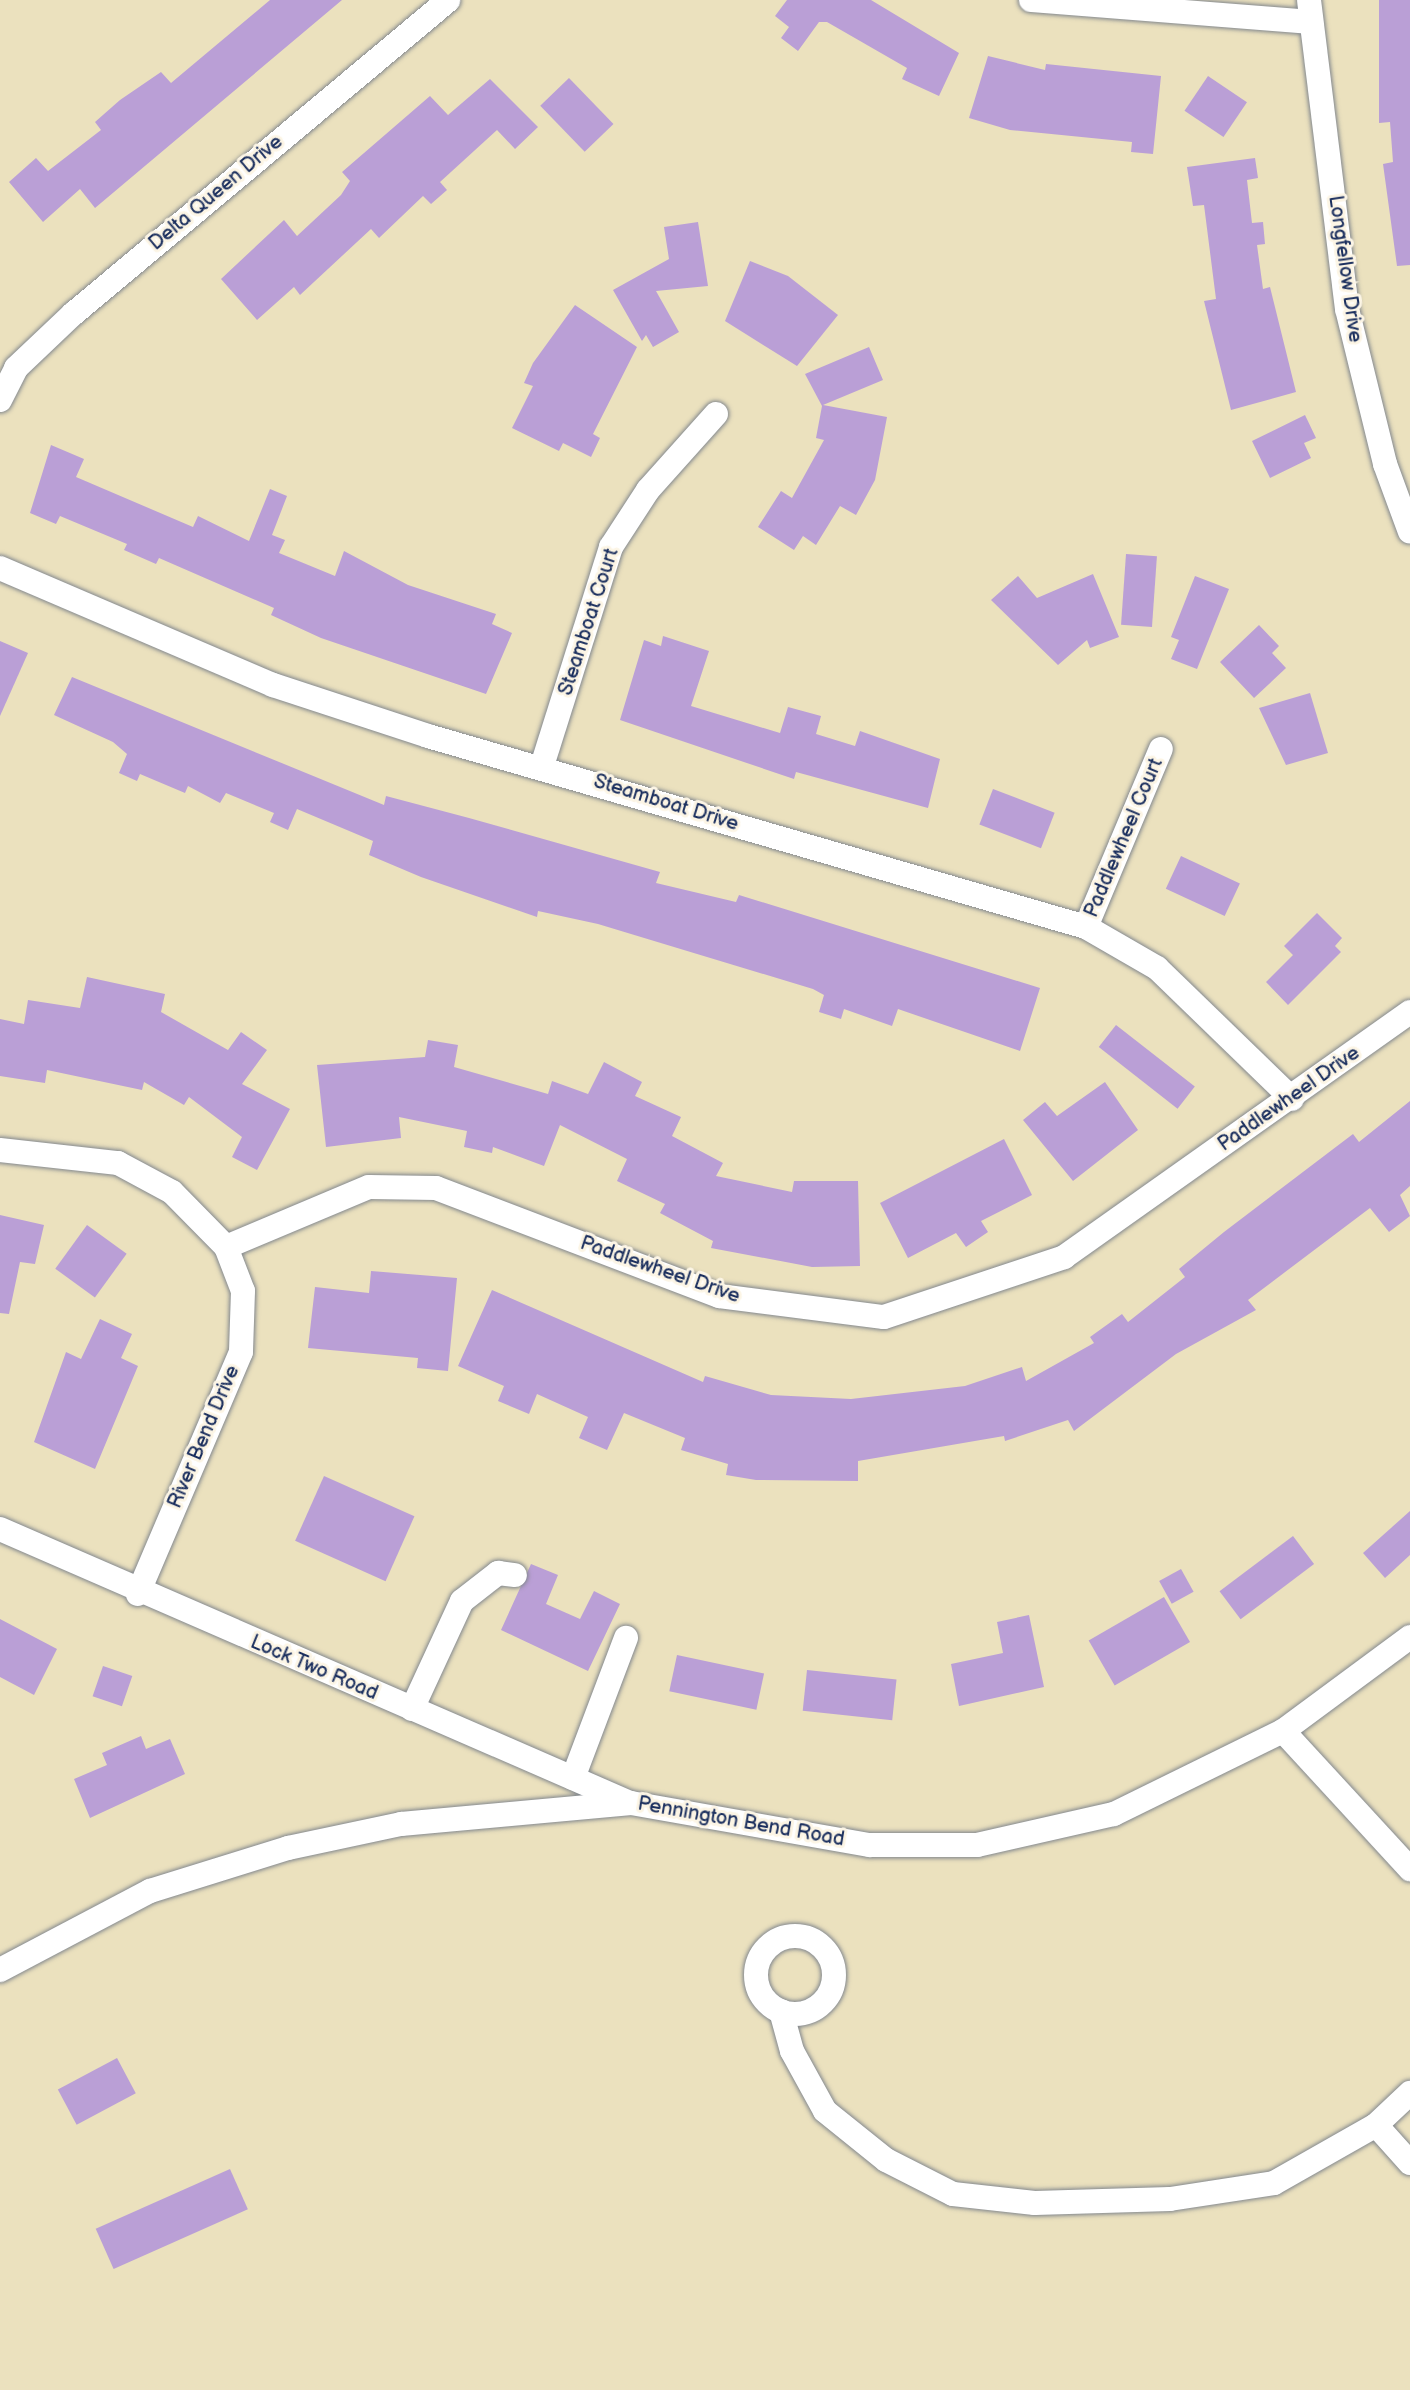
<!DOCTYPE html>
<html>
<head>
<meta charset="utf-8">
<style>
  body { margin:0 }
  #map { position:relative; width:1410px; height:2390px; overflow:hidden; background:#ebe1be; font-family:"Balsamiq Sans",sans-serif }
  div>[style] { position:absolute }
  .building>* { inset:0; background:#ba9fd6; transform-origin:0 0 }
  .roads { filter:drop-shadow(0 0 2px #83888e) drop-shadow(0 0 2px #83888e) }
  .minor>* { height:24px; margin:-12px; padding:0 12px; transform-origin:12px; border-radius:12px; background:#fff }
  .minor>.ring { margin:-12px; padding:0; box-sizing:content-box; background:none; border:24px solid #fff; border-radius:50% }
  span { translate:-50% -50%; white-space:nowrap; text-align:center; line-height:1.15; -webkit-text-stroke:6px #fcf5e5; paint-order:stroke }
  .street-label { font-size:20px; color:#1b2f5e }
</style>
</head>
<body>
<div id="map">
  <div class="building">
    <div style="clip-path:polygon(270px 0,342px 0,95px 208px,80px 189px,43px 222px,9px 182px,36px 158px,48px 171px,101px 130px,95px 122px,120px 100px,161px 72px,171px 83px)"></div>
    <div style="clip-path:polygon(787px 0,871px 0,959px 53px,939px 96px,902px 79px,907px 68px,827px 22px,819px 22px,798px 51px,781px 38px,789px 27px,775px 16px)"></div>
    <div style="clip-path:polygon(1379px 0,1410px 0,1410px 265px,1397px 266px,1383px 164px,1393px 162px,1390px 122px,1379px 123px)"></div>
    <div style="clip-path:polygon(988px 56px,1045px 70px,1046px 64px,1161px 76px,1153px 154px,1131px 152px,1132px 142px,1010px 130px,969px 118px)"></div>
    <div style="left:1208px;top:76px;width:47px;height:42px;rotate:34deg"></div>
    <div style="left:569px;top:78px;width:64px;height:40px;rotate:46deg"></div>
    <div style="clip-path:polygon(490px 79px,538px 127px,515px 149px,497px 130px,440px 182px,447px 190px,431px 204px,423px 196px,379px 238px,371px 229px,300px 295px,294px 287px,257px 320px,221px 279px,284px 220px,297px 236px,341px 195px,350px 181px,342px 172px,430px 96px,448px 115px)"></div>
    <div style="clip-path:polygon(1255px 158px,1258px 178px,1247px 180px,1252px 223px,1263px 222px,1265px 244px,1257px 245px,1263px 289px,1270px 287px,1296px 392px,1231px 410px,1204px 301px,1216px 299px,1204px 205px,1193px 206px,1187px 167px)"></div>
    <div style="clip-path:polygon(698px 222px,708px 286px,656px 291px,679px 332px,653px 347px,646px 335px,642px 341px,613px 290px,669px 259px,664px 227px)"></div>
    <div style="clip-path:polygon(750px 261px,788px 276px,838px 315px,797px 366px,725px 321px)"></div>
    <div style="clip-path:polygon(575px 305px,637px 347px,593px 434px,600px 438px,591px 457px,563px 443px,559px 451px,512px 428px,533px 386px,524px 383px,533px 363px)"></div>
    <div style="clip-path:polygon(869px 347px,883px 380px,823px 405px,887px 417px,875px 480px,856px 515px,840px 506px,816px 545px,803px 536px,794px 550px,758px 527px,781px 491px,792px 498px,824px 440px,816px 438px,822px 406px,805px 374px)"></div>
    <div style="clip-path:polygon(1305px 415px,1316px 438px,1304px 443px,1311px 458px,1270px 478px,1252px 441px)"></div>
    <div style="clip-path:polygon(51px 445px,84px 459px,76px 477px,193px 527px,198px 516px,249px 541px,270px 489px,287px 496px,272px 535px,285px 540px,279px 553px,335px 576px,344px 551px,408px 585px,496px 614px,492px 624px,512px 633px,486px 694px,321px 638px,271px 615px,274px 608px,159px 558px,156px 564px,124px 550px,127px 544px,60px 516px,56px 524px,30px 513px)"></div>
    <div style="left:1126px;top:554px;width:31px;height:71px;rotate:4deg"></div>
    <div style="clip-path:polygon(1093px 574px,1119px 637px,1090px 648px,1087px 640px,1058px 665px,991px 600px,1018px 576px,1037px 598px)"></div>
    <div style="clip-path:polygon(1195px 576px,1229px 589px,1197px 669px,1171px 659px,1179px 640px,1171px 637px)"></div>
    <div style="clip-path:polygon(1259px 625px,1279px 646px,1272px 653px,1286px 668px,1254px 698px,1220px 662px)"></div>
    <div style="clip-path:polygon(663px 636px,709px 651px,691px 706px,780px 733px,788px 707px,821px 716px,816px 734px,855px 746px,860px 731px,940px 759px,928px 808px,796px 772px,794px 779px,620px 720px,644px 640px,661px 646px)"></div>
    <div style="clip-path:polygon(0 641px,28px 653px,0 716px)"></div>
    <div style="clip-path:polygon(72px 677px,384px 805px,386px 796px,469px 818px,660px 872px,656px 883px,736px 902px,739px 895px,1040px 988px,1020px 1051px,898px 1009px,892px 1026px,844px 1009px,841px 1019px,819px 1012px,824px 995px,813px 989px,598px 924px,538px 911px,537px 917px,421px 877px,369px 855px,373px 841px,297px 809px,288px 830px,270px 822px,274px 813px,226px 793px,220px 803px,188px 786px,185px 793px,140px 774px,137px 781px,119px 773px,127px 754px,113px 742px,54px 715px)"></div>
    <div style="clip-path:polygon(1310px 693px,1328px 753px,1286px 765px,1259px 708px)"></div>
    <div style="left:993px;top:789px;width:66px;height:38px;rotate:21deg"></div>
    <div style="left:1181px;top:856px;width:65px;height:36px;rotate:25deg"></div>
    <div style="clip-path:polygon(1317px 913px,1342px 938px,1335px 946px,1341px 952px,1288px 1005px,1266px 982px,1293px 955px,1284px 946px)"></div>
    <div style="clip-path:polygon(87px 977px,165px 994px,161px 1012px,228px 1050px,241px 1032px,267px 1050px,242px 1084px,290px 1109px,257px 1170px,232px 1157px,242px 1137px,189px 1097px,184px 1105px,144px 1082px,142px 1090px,47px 1070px,45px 1083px,0 1076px,0 1019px,24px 1024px,28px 1000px,80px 1008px)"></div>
    <div style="left:1116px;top:1025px;width:100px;height:28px;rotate:38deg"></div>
    <div style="clip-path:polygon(428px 1040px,458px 1045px,454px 1067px,548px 1094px,552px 1081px,588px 1094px,604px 1062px,642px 1082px,635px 1096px,681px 1117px,672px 1136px,723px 1163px,716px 1176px,792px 1192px,794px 1181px,858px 1181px,860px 1266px,812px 1267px,711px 1248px,713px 1241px,660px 1213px,665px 1204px,617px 1181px,627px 1159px,560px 1125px,544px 1166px,493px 1147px,492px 1153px,464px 1147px,467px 1131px,399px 1117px,401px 1138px,326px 1147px,317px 1065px,425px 1057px)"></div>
    <div style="clip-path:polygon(1105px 1082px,1138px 1130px,1073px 1181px,1023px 1120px,1045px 1102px,1057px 1116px)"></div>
    <div style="clip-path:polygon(1410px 1101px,1410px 1186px,1400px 1195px,1410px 1216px,1389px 1232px,1370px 1208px,1248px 1300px,1256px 1310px,1176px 1354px,1074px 1431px,1068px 1420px,1005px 1441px,1004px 1436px,858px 1461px,858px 1481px,756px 1480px,726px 1475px,728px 1464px,681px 1450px,685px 1438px,624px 1413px,607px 1450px,579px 1438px,588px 1417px,537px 1394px,529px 1414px,498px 1401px,504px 1386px,458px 1366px,492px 1290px,703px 1382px,705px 1376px,771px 1395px,851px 1399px,965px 1386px,1022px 1367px,1026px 1381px,1094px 1343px,1090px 1337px,1122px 1314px,1128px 1322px,1185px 1277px,1179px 1269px,1224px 1232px,1353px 1134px,1359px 1142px)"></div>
    <div style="clip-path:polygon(1004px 1139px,1032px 1195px,981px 1221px,988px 1232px,966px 1247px,956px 1233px,908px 1258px,880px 1203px)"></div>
    <div style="clip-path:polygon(0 1215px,44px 1225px,35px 1264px,20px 1262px,9px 1314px,0 1313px)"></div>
    <div style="left:87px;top:1225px;width:49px;height:54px;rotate:36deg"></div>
    <div style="clip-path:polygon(371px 1271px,457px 1278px,448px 1371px,417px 1368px,418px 1358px,308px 1348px,315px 1287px,369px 1293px)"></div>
    <div style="clip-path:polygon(100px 1319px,132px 1334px,121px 1358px,138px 1366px,95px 1469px,34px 1442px,66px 1352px,81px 1359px)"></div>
    <div style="left:324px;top:1476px;width:99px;height:71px;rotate:24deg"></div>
    <div style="clip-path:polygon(1410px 1511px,1410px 1555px,1385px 1578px,1363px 1553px)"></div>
    <div style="left:1293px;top:1536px;width:35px;height:92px;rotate:53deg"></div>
    <div style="clip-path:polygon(531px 1564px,558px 1575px,546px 1604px,580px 1619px,594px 1591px,620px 1604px,588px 1671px,501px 1630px)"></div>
    <div style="left:1181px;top:1569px;width:26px;height:25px;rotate:61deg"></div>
    <div style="left:1164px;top:1597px;width:52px;height:87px;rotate:60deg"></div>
    <div style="clip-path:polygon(1029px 1615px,1044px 1687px,959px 1706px,951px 1664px,1003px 1653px,997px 1622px)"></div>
    <div style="clip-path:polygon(0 1619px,57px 1649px,34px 1695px,0 1677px)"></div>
    <div style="left:677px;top:1655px;width:89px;height:37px;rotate:12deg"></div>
    <div style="left:103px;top:1666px;width:31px;height:32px;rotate:19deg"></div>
    <div style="left:807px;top:1670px;width:90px;height:41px;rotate:6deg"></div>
    <div style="clip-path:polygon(141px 1736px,146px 1749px,170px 1739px,185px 1774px,90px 1818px,74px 1779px,107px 1765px,102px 1753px)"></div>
    <div style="left:117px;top:2058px;width:40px;height:67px;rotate:62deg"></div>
    <div style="left:230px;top:2169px;width:44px;height:147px;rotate:66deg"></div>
  </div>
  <div class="roads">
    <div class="minor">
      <div style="left:1031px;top:0;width:279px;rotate:4.5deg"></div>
      <div style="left:1309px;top:0;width:311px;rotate:83deg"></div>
      <div style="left:1347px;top:309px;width:160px;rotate:76.2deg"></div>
      <div style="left:1385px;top:464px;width:72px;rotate:69.8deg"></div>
      <div style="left:0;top:400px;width:36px;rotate:-63deg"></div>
      <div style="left:16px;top:368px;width:79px;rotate:-43.5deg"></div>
      <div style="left:73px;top:314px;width:489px;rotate:-39.9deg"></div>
      <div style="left:0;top:568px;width:297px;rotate:23.2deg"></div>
      <div style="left:273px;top:685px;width:163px;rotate:18.2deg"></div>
      <div style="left:428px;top:736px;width:685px;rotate:16.19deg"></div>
      <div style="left:1086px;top:927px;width:82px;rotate:30deg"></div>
      <div style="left:1157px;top:968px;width:188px;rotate:44.1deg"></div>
      <div style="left:542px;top:766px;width:230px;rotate:-72.5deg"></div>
      <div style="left:611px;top:547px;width:68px;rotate:-57deg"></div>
      <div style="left:648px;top:490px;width:102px;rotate:-48.2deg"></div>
      <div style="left:1086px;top:927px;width:193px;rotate:-67.2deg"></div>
      <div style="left:0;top:1150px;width:119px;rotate:6.3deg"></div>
      <div style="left:118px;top:1163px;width:61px;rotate:28.2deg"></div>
      <div style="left:172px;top:1192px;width:77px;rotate:45.5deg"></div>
      <div style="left:226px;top:1247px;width:47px;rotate:68.9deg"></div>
      <div style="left:243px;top:1291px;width:61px;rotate:91.9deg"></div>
      <div style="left:241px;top:1352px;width:263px;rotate:113.1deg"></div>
      <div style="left:226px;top:1247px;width:155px;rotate:-22.8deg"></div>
      <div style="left:369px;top:1187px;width:67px;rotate:0.9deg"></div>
      <div style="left:436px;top:1188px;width:303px;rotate:20.9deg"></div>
      <div style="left:719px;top:1296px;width:166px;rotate:7.3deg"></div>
      <div style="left:884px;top:1317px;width:190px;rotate:-18.4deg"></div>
      <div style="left:1064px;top:1257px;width:424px;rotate:-35.3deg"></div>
      <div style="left:0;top:1529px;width:685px;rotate:23.5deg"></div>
      <div style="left:412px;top:1709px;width:119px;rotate:-65.2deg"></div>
      <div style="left:462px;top:1601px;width:46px;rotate:-37.9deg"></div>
      <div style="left:498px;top:1573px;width:17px;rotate:7deg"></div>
      <div style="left:1283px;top:1731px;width:188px;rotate:47.4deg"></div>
      <div style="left:573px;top:1778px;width:150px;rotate:-69.3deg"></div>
      <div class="ring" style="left:756px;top:1936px;width:54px;height:54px"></div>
      <div style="left:0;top:1970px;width:170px;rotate:-27.8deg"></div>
      <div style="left:150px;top:1891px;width:145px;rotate:-17.3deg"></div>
      <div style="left:288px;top:1848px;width:116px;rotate:-12deg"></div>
      <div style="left:401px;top:1824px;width:231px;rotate:-5.2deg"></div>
      <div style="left:631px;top:1803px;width:243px;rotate:10deg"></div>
      <div style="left:870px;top:1845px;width:107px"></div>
      <div style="left:977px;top:1845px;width:140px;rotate:-12.8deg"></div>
      <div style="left:1114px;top:1814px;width:188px;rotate:-26.2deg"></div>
      <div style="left:1283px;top:1731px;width:158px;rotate:-36.5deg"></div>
      <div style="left:781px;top:2011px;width:41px;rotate:74.6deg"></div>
      <div style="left:792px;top:2051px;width:68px;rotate:61.2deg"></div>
      <div style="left:825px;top:2111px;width:78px;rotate:38.8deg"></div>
      <div style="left:886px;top:2160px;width:75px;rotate:26.9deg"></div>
      <div style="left:953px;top:2194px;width:82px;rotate:6.3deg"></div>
      <div style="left:1035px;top:2203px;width:135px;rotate:-1.7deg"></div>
      <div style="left:1170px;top:2199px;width:105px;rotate:-8.7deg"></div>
      <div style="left:1274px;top:2183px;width:117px;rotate:-29.6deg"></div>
      <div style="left:1376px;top:2125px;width:51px;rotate:48.2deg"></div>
      <div style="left:1376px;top:2125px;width:47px;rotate:-43.3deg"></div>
    </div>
  </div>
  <div class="street-label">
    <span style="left:216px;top:193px;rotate:-40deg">Delta Queen Drive</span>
    <span style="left:1345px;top:269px;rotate:82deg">Longfellow Drive</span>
    <span style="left:589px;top:622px;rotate:-72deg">Steamboat Court</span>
    <span style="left:666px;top:803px;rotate:17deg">Steamboat Drive</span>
    <span style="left:1124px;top:838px;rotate:-67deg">Paddlewheel Court</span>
    <span style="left:1289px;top:1099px;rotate:-35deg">Paddlewheel Drive</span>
    <span style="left:660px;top:1270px;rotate:19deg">Paddlewheel Drive</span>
    <span style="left:204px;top:1437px;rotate:-67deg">River Bend Drive</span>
    <span style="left:314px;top:1668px;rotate:23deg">Lock Two Road</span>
    <span style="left:741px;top:1822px;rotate:10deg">Pennington Bend Road</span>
  </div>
</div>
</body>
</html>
